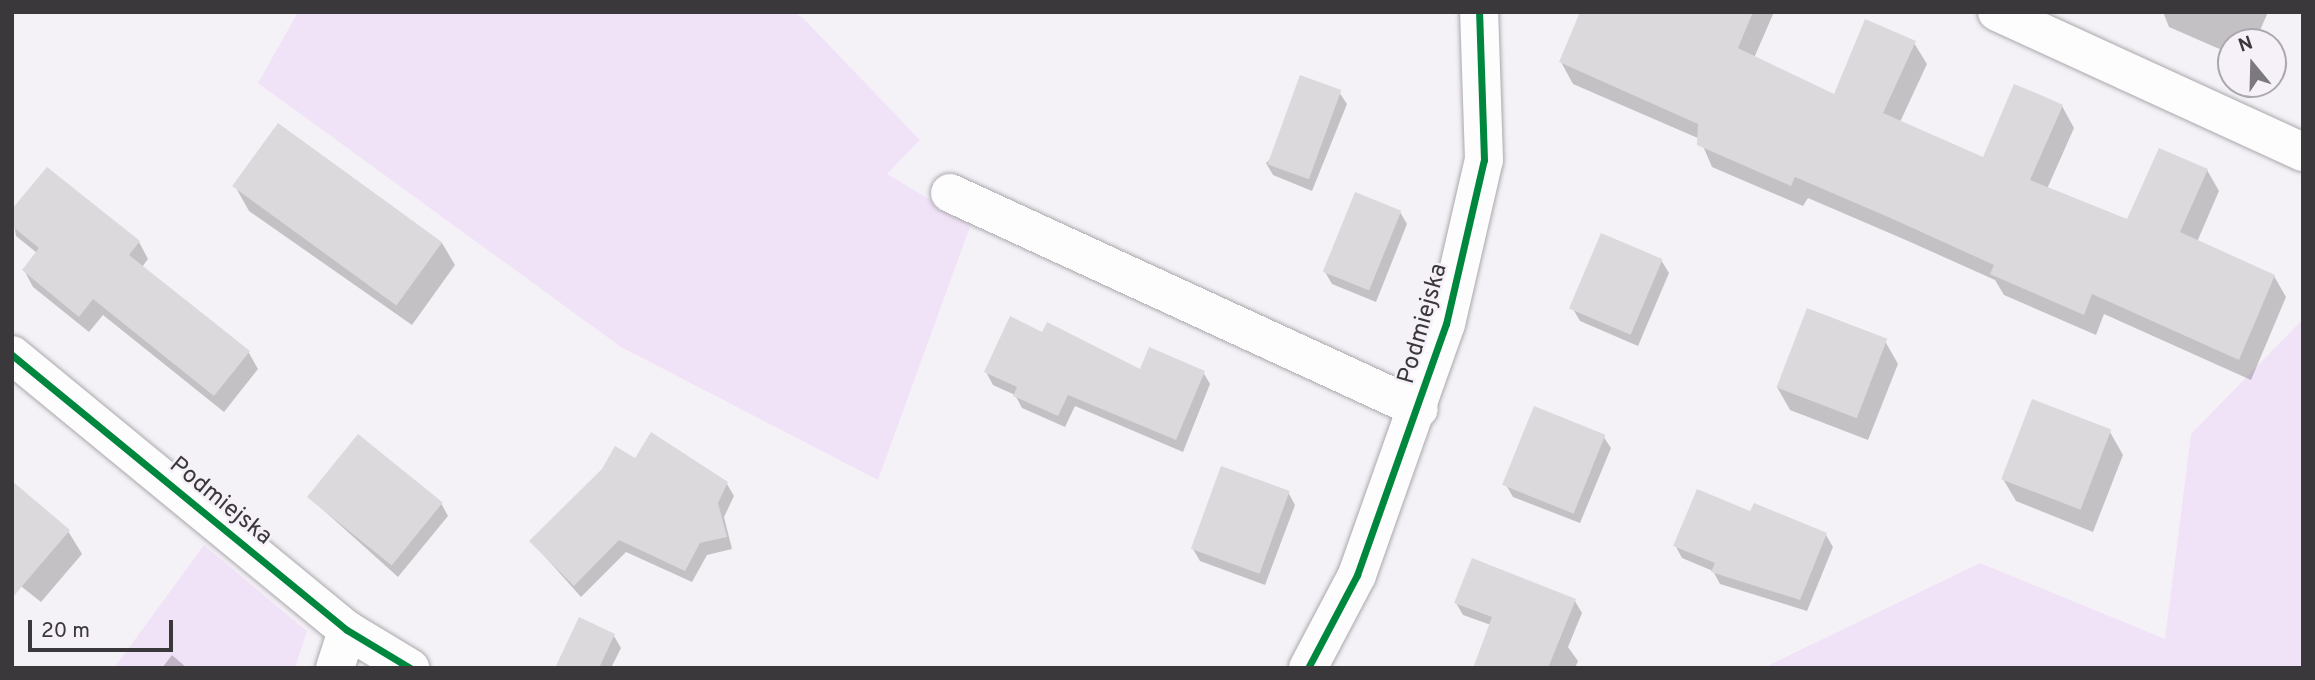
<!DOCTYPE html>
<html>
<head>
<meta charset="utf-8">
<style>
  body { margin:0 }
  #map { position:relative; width:2315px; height:680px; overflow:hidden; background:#f5f2f7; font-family:Overpass,sans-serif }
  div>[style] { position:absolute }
  .green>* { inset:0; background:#f1e3f7 }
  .shadow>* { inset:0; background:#0003 }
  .building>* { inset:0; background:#dbd9dc; transform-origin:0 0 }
  .roads { filter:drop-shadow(0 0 2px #aaa8ac) drop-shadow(0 0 2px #aaa8ac) }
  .minor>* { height:38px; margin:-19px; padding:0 19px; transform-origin:19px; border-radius:19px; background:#fefdfe }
  .cycleway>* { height:7px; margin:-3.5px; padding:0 3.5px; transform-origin:3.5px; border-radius:3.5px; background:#00873e }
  span { translate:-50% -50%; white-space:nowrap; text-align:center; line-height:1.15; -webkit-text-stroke:5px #f6f1f8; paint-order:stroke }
  .street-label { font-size:24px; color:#3a383b }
  .frame { position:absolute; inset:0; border:14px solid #3a383b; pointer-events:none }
  .north { position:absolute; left:2217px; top:28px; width:70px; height:70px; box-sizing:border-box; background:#f6f1f8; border:2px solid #aba7ac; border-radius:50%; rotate:341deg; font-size:19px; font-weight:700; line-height:28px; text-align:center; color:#3a383b }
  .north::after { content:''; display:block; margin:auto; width:24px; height:32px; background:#7b797d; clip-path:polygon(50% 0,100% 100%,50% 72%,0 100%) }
  .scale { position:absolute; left:28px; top:620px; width:145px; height:32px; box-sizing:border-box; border:4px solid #3a383b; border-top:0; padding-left:9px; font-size:21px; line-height:24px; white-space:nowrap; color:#3a383b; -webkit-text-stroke:5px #f6f1f8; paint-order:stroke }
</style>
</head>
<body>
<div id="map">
  <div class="green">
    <div style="clip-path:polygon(298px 12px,794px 12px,803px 18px,920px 140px,887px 174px,971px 224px,878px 480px,621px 347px,258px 83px)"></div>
    <div style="clip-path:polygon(2303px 319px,2303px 668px,1763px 668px,1980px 563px,2165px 639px,2191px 434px)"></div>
    <div style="clip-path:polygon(204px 545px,307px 631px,295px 668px,114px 668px)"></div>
  </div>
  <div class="shadow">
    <div style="clip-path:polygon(1697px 12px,1774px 12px,1754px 58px,1835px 96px,1914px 43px,1927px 64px,1900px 122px,1984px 159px,2062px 106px,2074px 128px,2047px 189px,2128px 222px,2207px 170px,2219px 191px,2197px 242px,2274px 276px,2286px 297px,2251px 380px,2104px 314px,2096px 335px,2004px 295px,1995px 280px,1908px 241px,1808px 198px,1803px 206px,1712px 167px,1700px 139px,1573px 84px,1561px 62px)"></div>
    <div style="clip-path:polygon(2163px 12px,2268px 12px,2255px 42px,2231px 42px,2231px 54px,2169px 27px)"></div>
    <div style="clip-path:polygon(1339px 92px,1347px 104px,1312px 191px,1273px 175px,1266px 163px)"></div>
    <div style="clip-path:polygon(236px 188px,442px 243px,455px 265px,412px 325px,249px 211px)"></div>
    <div style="clip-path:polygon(12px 212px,139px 242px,148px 259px,142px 267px,249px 353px,258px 369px,224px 412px,103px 315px,89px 332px,33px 287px,24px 270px,37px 253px,16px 236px)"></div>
    <div style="clip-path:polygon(1400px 212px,1407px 224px,1376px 302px,1332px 284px,1325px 272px)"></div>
    <div style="clip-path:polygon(1661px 260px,1669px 273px,1638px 346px,1580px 321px,1573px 309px)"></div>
    <div style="clip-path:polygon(1043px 334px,1141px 371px,1203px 372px,1210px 384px,1183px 452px,1075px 406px,1065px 427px,1022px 408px,1015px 395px,993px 385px,986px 372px)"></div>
    <div style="clip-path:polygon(1885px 341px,1898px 364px,1868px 440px,1790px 410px,1777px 387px)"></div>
    <div style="clip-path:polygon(2110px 432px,2123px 455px,2093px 532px,2016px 501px,2003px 479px)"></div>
    <div style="clip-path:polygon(1603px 436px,1611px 448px,1580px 523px,1513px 497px,1506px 485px)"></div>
    <div style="clip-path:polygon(636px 461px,727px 484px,734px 496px,724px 517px,732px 549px,707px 555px,692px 582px,626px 552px,581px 597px,531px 541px,603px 470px)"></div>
    <div style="clip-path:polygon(1288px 492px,1295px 505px,1265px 585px,1200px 561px,1193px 549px)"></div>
    <div style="clip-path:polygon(310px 498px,441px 503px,448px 516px,398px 577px)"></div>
    <div style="clip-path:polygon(1751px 513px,1826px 535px,1833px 547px,1807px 611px,1720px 584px,1713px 571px,1682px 558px,1675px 545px)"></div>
    <div style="clip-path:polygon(68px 531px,82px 554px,41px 602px,12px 579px)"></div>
    <div style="clip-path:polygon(1575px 601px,1582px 613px,1568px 647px,1578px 661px,1575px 668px,1477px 668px,1491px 625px,1463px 615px,1456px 603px)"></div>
    <div style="clip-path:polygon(614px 636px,621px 648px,611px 668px,564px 668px)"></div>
    <div style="clip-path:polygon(172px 655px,187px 668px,162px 668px)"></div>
  </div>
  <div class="building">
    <div style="clip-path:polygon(1580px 12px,1753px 12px,1738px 48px,1834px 94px,1865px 19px,1916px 41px,1883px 113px,1983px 157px,2014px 84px,2043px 96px,2063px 105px,2030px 180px,2127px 219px,2159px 148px,2208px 169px,2180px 232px,2275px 275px,2239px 360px,2092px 294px,2084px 315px,1990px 274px,1994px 265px,1895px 220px,1795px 177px,1791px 186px,1697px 145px,1698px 124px,1559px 62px)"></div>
    <div style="left:1300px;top:75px;width:44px;height:95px;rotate:20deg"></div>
    <div style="left:278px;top:123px;width:203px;height:78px;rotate:36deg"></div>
    <div style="clip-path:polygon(47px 167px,140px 241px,129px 255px,250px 351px,214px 396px,93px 299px,79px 317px,22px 270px,39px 248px,12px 226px,12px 209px)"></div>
    <div style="left:1355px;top:192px;width:50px;height:86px;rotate:22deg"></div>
    <div style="left:1601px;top:233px;width:67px;height:82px;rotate:23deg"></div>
    <div style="left:1807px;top:308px;width:86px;height:85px;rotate:21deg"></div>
    <div style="clip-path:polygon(1010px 316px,1042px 332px,1047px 322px,1140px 369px,1149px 347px,1205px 371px,1176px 440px,1068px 395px,1058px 416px,1013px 396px,1017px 387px,984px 372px)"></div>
    <div style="left:2032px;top:399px;width:85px;height:86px;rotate:21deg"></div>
    <div style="left:1534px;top:406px;width:77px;height:85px;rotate:22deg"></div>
    <div style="clip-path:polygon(651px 432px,728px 482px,718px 503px,727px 537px,700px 543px,685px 571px,619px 540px,574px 586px,529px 541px,602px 469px,615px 446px,635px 458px)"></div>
    <div style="left:358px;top:434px;width:109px;height:81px;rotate:39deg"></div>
    <div style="left:1221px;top:466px;width:73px;height:88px;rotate:20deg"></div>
    <div style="clip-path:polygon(12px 481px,70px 530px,12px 598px)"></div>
    <div style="clip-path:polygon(1697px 489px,1750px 511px,1754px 503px,1827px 533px,1800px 600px,1711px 572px,1715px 563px,1673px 546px)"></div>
    <div style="clip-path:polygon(1472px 558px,1576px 599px,1548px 668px,1473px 668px,1492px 617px,1454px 603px)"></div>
    <div style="clip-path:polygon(579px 617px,615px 634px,599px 668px,555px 668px)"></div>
  </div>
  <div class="roads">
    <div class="minor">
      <div style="left:1997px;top:12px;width:337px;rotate:24.6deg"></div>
      <div style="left:950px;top:193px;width:516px;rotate:24.73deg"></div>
      <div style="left:12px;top:355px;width:433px;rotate:39.4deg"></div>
      <div style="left:347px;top:630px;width:74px;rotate:31.1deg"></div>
      <div style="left:335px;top:668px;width:40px;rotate:-72deg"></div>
      <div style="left:1308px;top:668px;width:105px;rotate:-62.2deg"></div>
      <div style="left:1357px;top:575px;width:266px;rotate:-70.5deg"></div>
      <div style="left:1446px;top:324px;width:168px;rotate:-77deg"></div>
      <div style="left:1484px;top:160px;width:148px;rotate:-91.9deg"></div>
    </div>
  </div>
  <div class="cycleway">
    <div style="left:12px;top:355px;width:433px;rotate:39.4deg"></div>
    <div style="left:347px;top:630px;width:74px;rotate:31.1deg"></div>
    <div style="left:1308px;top:668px;width:105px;rotate:-62.2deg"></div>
    <div style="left:1357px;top:575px;width:266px;rotate:-70.5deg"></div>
    <div style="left:1446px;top:324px;width:168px;rotate:-77deg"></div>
    <div style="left:1484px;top:160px;width:148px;rotate:-91.9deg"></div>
  </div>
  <div class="street-label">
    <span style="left:1424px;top:324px;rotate:-74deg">Podmiejska</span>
    <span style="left:220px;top:502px;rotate:39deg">Podmiejska</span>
  </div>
  <div class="frame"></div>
  <div class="north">N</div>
  <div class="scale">20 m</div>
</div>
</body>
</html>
